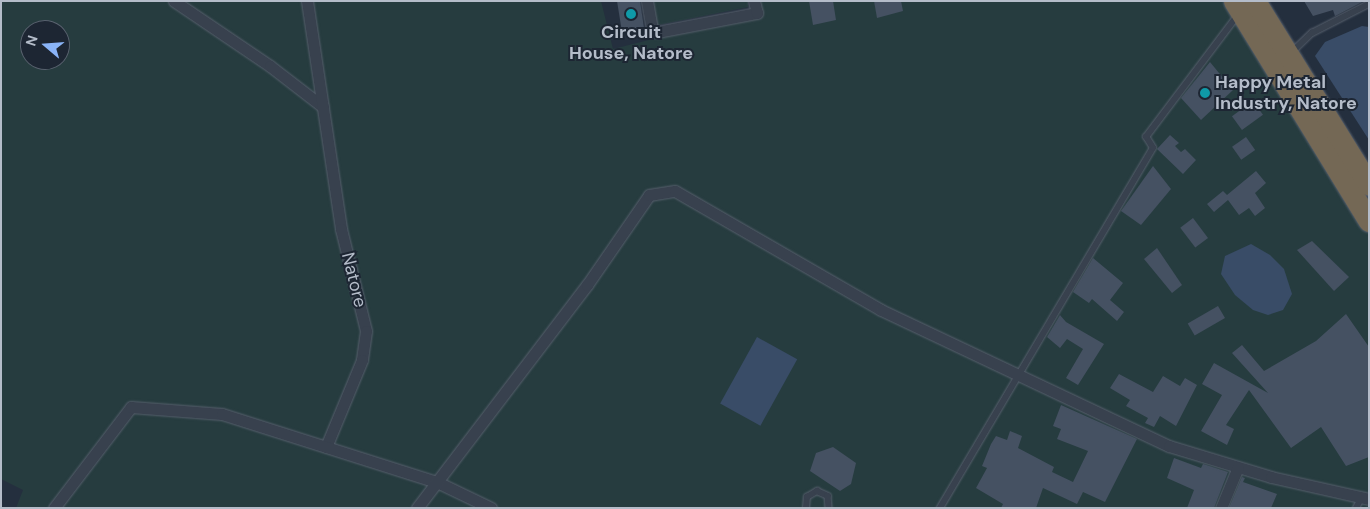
<!DOCTYPE html>
<html>
<head>
<meta charset="utf-8">
<style>
  body { margin:0 }
  #map { position:relative; width:1370px; height:509px; overflow:hidden; background:#242f3e; font-family:"DM Sans",sans-serif }
  div>[style] { position:absolute }
  .green>* { inset:0; background:#263c3f }
  .water>* { inset:0; background:#394c67; transform-origin:0 0 }
  .building>* { inset:0; background:#455162; transform-origin:0 0 }
  .roads { filter:drop-shadow(0 0 1px #565f6c) drop-shadow(0 0 1px #565f6c) }
  .lane>* { height:5.5px; margin:-2.75px; padding:0 2.75px; transform-origin:2.75px; border-radius:2.75px; background:#38414e }
  .street>* { height:11px; margin:-5.5px; padding:0 5.5px; transform-origin:5.5px; border-radius:5.5px; background:#38414e }
  .highway>* { height:21px; margin:-10.5px; padding:0 10.5px; transform-origin:10.5px; border-radius:10.5px; background:#746855 }
  .dots>* { width:14px; height:14px; translate:-50% -50%; box-sizing:border-box; border:2px solid #1d2633; border-radius:50% }
  span { translate:-50% -50%; white-space:nowrap; text-align:center; line-height:1.15; -webkit-text-stroke:4px #1d2633; paint-order:stroke }
  .poi-label { font-size:18px; color:#b4bcc9; font-weight:700 }
  .left { translate:0 -50%; text-align:left }
  .street-label { font-size:18px; color:#b4bcc9 }
  .frame { position:absolute; inset:0; border:2px solid #b4bcc9; pointer-events:none }
  .north { position:absolute; left:20px; top:20px; width:50px; height:50px; box-sizing:border-box; background:#1d2633; border:1px solid #59626f; border-radius:50%; rotate:288deg; font-size:14px; font-weight:700; line-height:20px; text-align:center; color:#b4bcc9 }
  .north::after { content:''; display:block; margin:auto; width:18px; height:22px; background:#8ab4f8; clip-path:polygon(50% 0,100% 100%,50% 72%,0 100%) }
</style>
</head>
<body>
<div id="map">
  <div class="green">
    <div style="clip-path:polygon(evenodd,1px 1px,601px 1px,613px 49px,756px 13px,754px 1px,1234px 1px,1369px 221px,1369px 508px,16px 508px,23px 490px,1px 479px,1px 1px,30px 30px,60px 30px,60px 60px,30px 60px,30px 30px)"></div>
    <div style="clip-path:polygon(649px 1px,748px 1px,748px 7px,653px 26px)"></div>
  </div>
  <div class="water">
    <div style="clip-path:polygon(1362px 26px,1369px 27px,1369px 140px,1315px 56px,1325px 42px)"></div>
    <div style="clip-path:polygon(1251px 244px,1270px 255px,1284px 269px,1292px 294px,1283px 310px,1268px 315px,1253px 310px,1235px 295px,1221px 274px,1225px 256px)"></div>
    <div style="left:757px;top:337px;width:46px;height:76px;rotate:29deg"></div>
  </div>
  <div class="building">
    <div style="clip-path:polygon(617px 1px,640px 1px,644px 28px,622px 32px)"></div>
    <div style="clip-path:polygon(809px 1px,833px 1px,836px 20px,813px 25px)"></div>
    <div style="clip-path:polygon(874px 1px,901px 1px,903px 11px,877px 18px)"></div>
    <div style="clip-path:polygon(1304px 1px,1364px 1px,1335px 16px,1333px 10px,1313px 16px)"></div>
    <div style="clip-path:polygon(1210px 62px,1233px 90px,1201px 120px,1181px 98px)"></div>
    <div style="left:1253px;top:101px;width:17px;height:26px;rotate:54deg"></div>
    <div style="clip-path:polygon(1170px 135px,1179px 143px,1175px 146px,1181px 152px,1185px 149px,1196px 160px,1183px 174px,1157px 149px)"></div>
    <div style="left:1246px;top:137px;width:16px;height:17px;rotate:55deg"></div>
    <div style="clip-path:polygon(1153px 166px,1171px 189px,1141px 225px,1121px 211px)"></div>
    <div style="clip-path:polygon(1256px 171px,1266px 183px,1255px 193px,1265px 208px,1255px 216px,1249px 208px,1239px 215px,1228px 200px,1214px 212px,1207px 204px,1223px 191px,1227px 195px)"></div>
    <div style="left:1193px;top:218px;width:25px;height:16px;rotate:53deg"></div>
    <div style="clip-path:polygon(1312px 241px,1349px 277px,1334px 291px,1297px 250px)"></div>
    <div style="clip-path:polygon(1157px 248px,1182px 285px,1172px 293px,1144px 259px)"></div>
    <div style="clip-path:polygon(1093px 258px,1123px 283px,1110px 300px,1124px 312px,1117px 321px,1092px 299px,1089px 303px,1073px 292px)"></div>
    <div style="left:1218px;top:306px;width:14px;height:35px;rotate:60deg"></div>
    <div style="clip-path:polygon(1346px 314px,1369px 347px,1369px 457px,1346px 466px,1321px 427px,1291px 448px,1249px 390px,1226px 425px,1234px 429px,1227px 445px,1201px 431px,1222px 395px,1202px 384px,1214px 363px,1268px 393px,1232px 353px,1242px 345px,1264px 371px,1316px 341px)"></div>
    <div style="clip-path:polygon(1060px 315px,1066px 322px,1104px 344px,1078px 385px,1066px 378px,1083px 349px,1067px 339px,1060px 348px,1047px 337px)"></div>
    <div style="clip-path:polygon(1119px 374px,1153px 392px,1163px 376px,1180px 386px,1185px 378px,1197px 385px,1176px 426px,1160px 416px,1154px 427px,1145px 423px,1148px 418px,1126px 406px,1130px 400px,1110px 388px)"></div>
    <div style="clip-path:polygon(1061px 405px,1137px 439px,1105px 502px,1083px 492px,1077px 504px,1043px 488px,1036px 508px,1001px 508px,1003px 504px,976px 488px,987px 468px,982px 466px,991px 444px,996px 436px,1007px 440px,1010px 431px,1022px 436px,1018px 448px,1054px 467px,1052px 472px,1073px 482px,1088px 451px,1057px 439px,1061px 429px,1053px 426px)"></div>
    <div style="clip-path:polygon(833px 447px,856px 463px,851px 484px,840px 491px,810px 471px,816px 453px)"></div>
    <div style="clip-path:polygon(1174px 458px,1201px 468px,1203px 464px,1228px 472px,1214px 508px,1187px 508px,1194px 490px,1167px 478px)"></div>
    <div style="clip-path:polygon(1242px 477px,1245px 478px,1243px 482px,1277px 494px,1271px 508px,1229px 508px)"></div>
  </div>
  <div class="roads">
    <div class="lane">
      <div style="left:1291px;top:53px;width:29px;rotate:-44deg"></div>
      <div style="left:1312px;top:33px;width:64px;rotate:-27deg"></div>
      <div style="left:806px;top:508px;width:11px;rotate:-85deg"></div>
      <div style="left:807px;top:497px;width:12px;rotate:-31deg"></div>
      <div style="left:817px;top:491px;width:12px;rotate:24deg"></div>
      <div style="left:828px;top:496px;width:12px;rotate:85deg"></div>
      <div style="left:940px;top:508px;width:418px;rotate:-59.4deg"></div>
      <div style="left:1153px;top:148px;width:13px;rotate:-122deg"></div>
      <div style="left:1146px;top:137px;width:153px;rotate:-53deg"></div>
      <div style="left:1356px;top:508px;width:13px;rotate:-61deg"></div>
    </div>
    <div class="street">
      <div style="left:174px;top:1px;width:116px;rotate:34.1deg"></div>
      <div style="left:270px;top:66px;width:67px;rotate:37.7deg"></div>
      <div style="left:307px;top:1px;width:231px;rotate:81.5deg"></div>
      <div style="left:341px;top:229px;width:105px;rotate:76.2deg"></div>
      <div style="left:366px;top:331px;width:29px;rotate:98deg"></div>
      <div style="left:362px;top:360px;width:94px;rotate:112.5deg"></div>
      <div style="left:647px;top:1px;width:29px;rotate:80deg"></div>
      <div style="left:652px;top:30px;width:5px;rotate:22deg"></div>
      <div style="left:657px;top:32px;width:102px;rotate:-10.8deg"></div>
      <div style="left:757px;top:13px;width:12px;rotate:-104deg"></div>
      <div style="left:54px;top:508px;width:127px;rotate:-52.7deg"></div>
      <div style="left:131px;top:407px;width:91px;rotate:4.4deg"></div>
      <div style="left:222px;top:414px;width:225px;rotate:17.6deg"></div>
      <div style="left:437px;top:482px;width:60px;rotate:25.7deg"></div>
      <div style="left:417px;top:508px;width:280px;rotate:-52.7deg"></div>
      <div style="left:587px;top:285px;width:109px;rotate:-55.4deg"></div>
      <div style="left:649px;top:195px;width:26px;rotate:-9deg"></div>
      <div style="left:675px;top:191px;width:238px;rotate:30deg"></div>
      <div style="left:881px;top:310px;width:318px;rotate:25.3deg"></div>
      <div style="left:1169px;top:446px;width:107px;rotate:16.9deg"></div>
      <div style="left:1271px;top:477px;width:100px;rotate:12.7deg"></div>
      <div style="left:1221px;top:508px;width:44px;rotate:-67.5deg"></div>
    </div>
    <div class="highway">
      <div style="left:1234px;top:1px;width:258px;rotate:58.5deg"></div>
      <div style="left:1255px;top:1px;width:216px;rotate:58.2deg"></div>
    </div>
  </div>
  <div class="dots">
    <div style="left:631px;top:14px;background:#0f9aa8"></div>
    <div style="left:1205px;top:93px;background:#0f9aa8"></div>
  </div>
  <div class="poi-label">
    <span style="left:631px;top:43px">Circuit<br>House, Natore</span>
    <span class="left" style="left:1215px;top:93px">Happy Metal<br>Industry, Natore</span>
  </div>
  <div class="street-label">
    <span style="left:354px;top:280px;rotate:76deg">Natore</span>
  </div>
  <div class="frame"></div>
  <div class="north">N</div>
</div>
</body>
</html>
